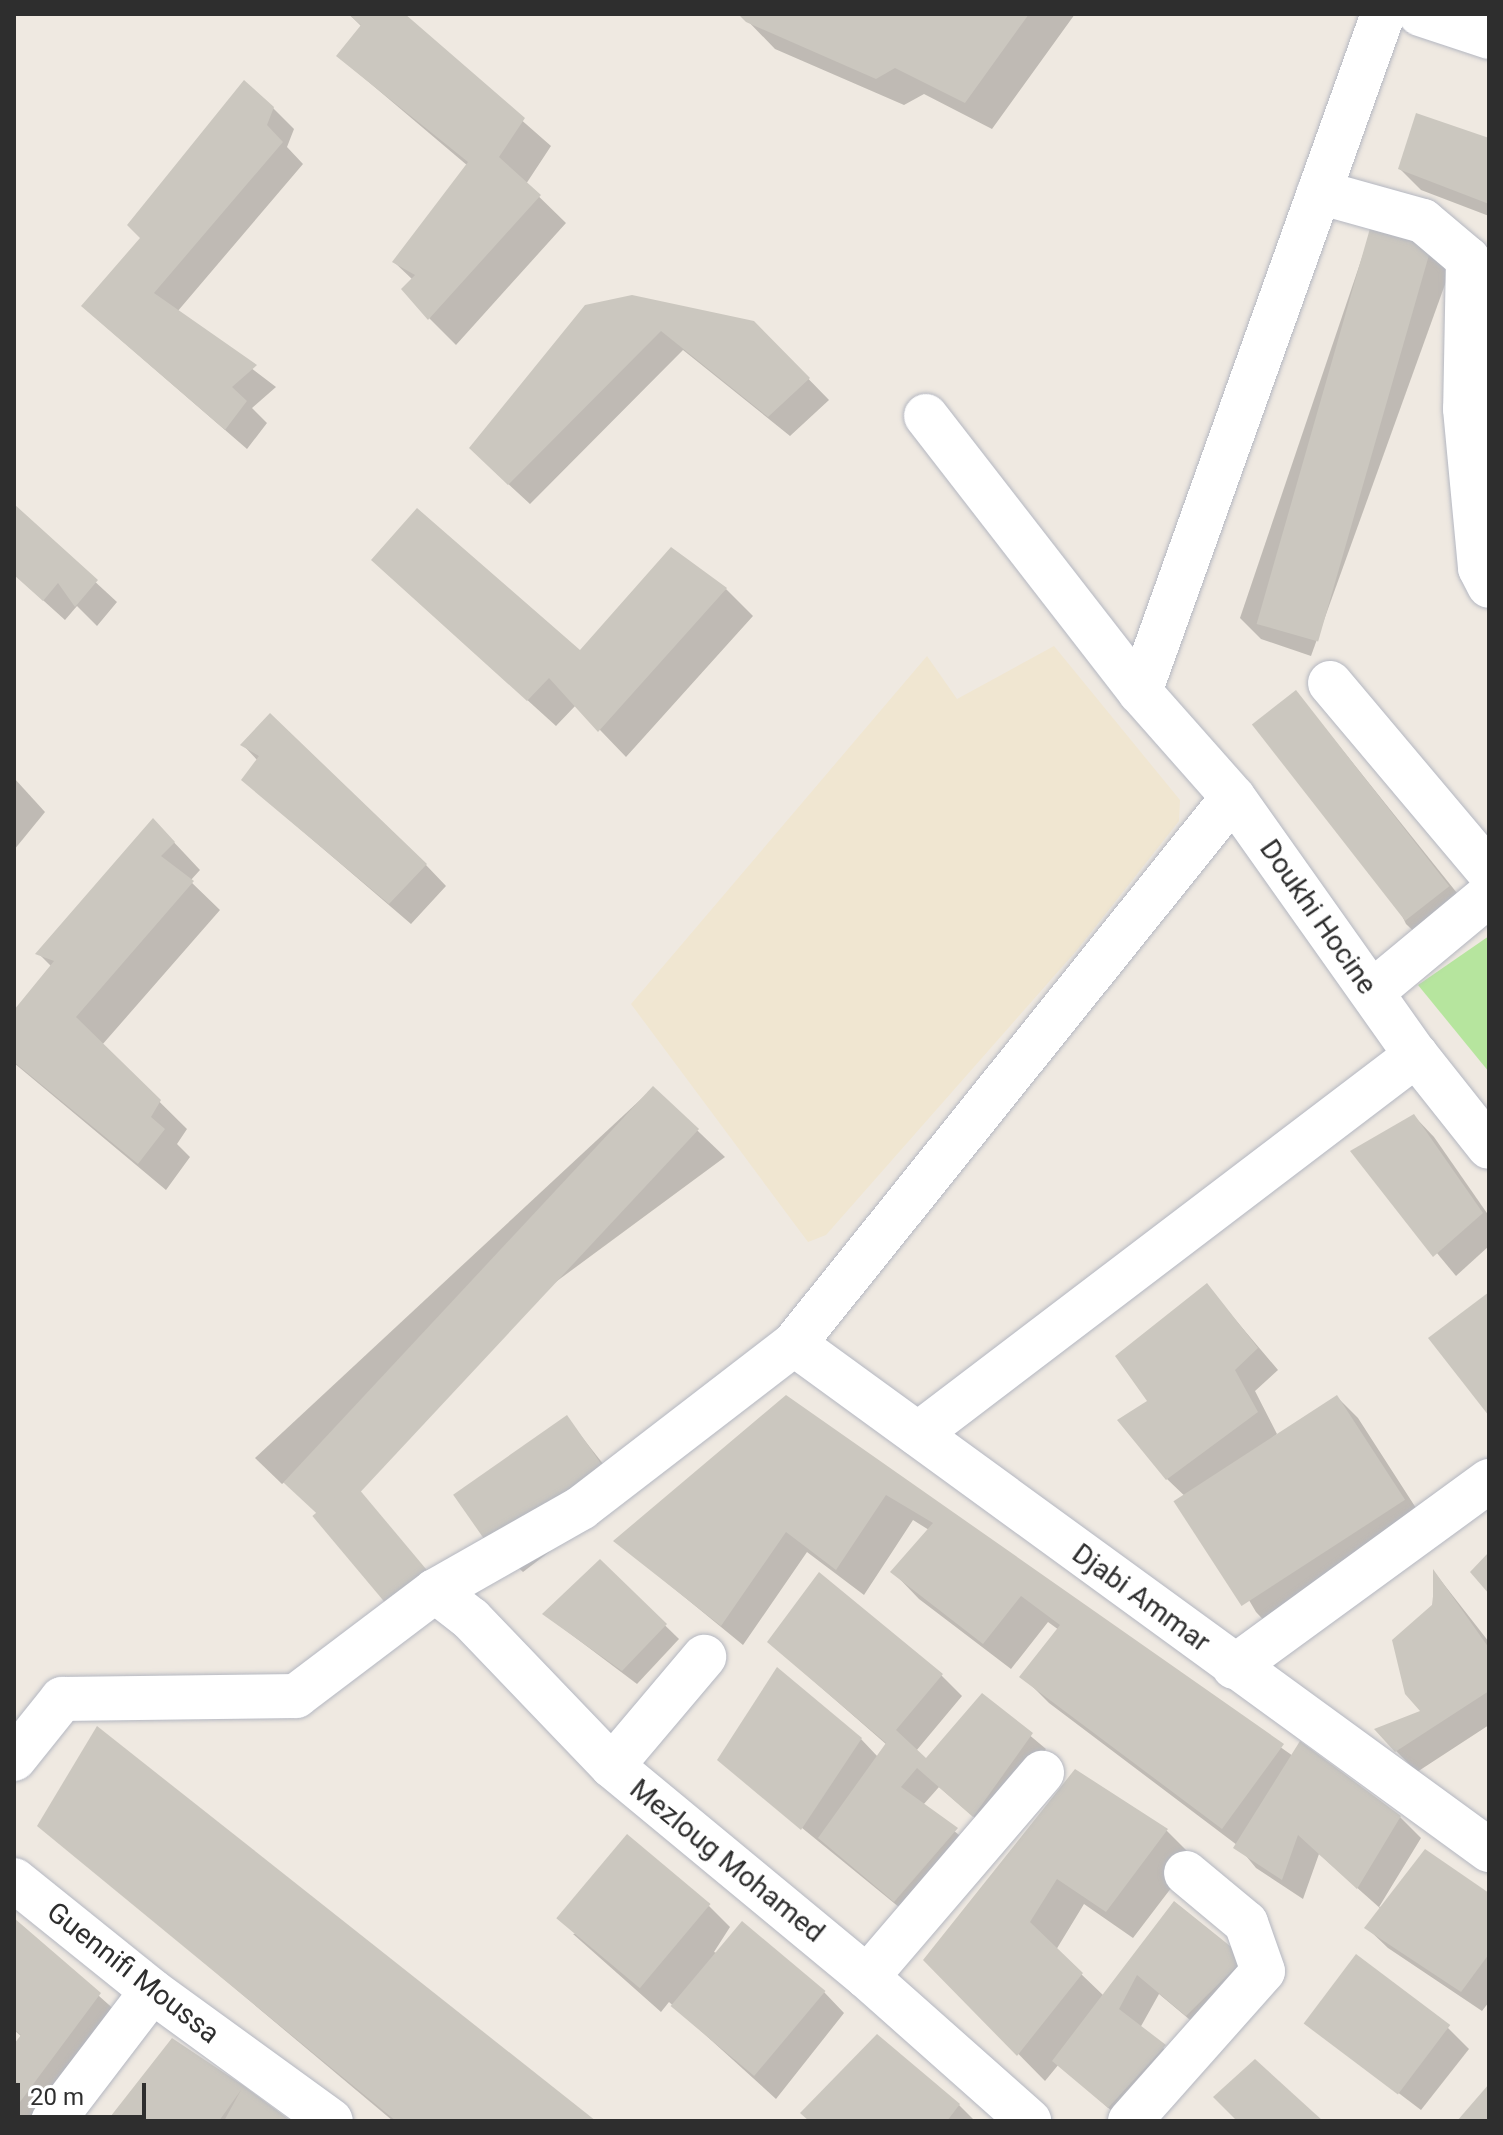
<!DOCTYPE html>
<html>
<head>
<meta charset="utf-8">
<style>
  body { margin:0 }
  #map { position:relative; width:1503px; height:2135px; overflow:hidden; background:#efe9e1; font-family:Roboto,sans-serif }
  div>[style] { position:absolute }
  .education>* { inset:0; background:#f0e6d1 }
  .green>* { inset:0; background:#b6e59e }
  .shadow>* { inset:0; background:#0003 }
  .building>* { inset:0; background:#cbc7bf; transform-origin:0 0 }
  .roads { filter:drop-shadow(0 0 2px #b4b7c1) drop-shadow(0 0 2px #b4b7c1) }
  .minor>* { height:44px; margin:-22px; padding:0 22px; transform-origin:22px; border-radius:22px; background:#fff }
  span { translate:-50% -50%; white-space:nowrap; text-align:center; line-height:1.15; -webkit-text-stroke:6px #fff; paint-order:stroke }
  .street-label { font-size:28px; color:#2e2e2e }
  .frame { position:absolute; inset:0; border:16px solid #2e2e2e; pointer-events:none }
  .scale { position:absolute; left:16px; top:2083px; width:130px; height:36px; box-sizing:border-box; border:4px solid #2e2e2e; border-top:0; padding-left:10px; font-size:24px; line-height:28px; white-space:nowrap; color:#2e2e2e; -webkit-text-stroke:6px #fff; paint-order:stroke }
</style>
</head>
<body>
<div id="map">
  <div class="education">
    <div style="clip-path:polygon(1054px 646px,1180px 800px,1179px 821px,1077px 950px,826px 1235px,808px 1242px,631px 1004px,927px 656px,957px 699px)"></div>
  </div>
  <div class="green">
    <div style="clip-path:polygon(1489px 936px,1489px 1072px,1418px 985px)"></div>
  </div>
  <div class="shadow">
    <div style="clip-path:polygon(349px 14px,401px 14px,551px 146px,526px 184px,566px 223px,456px 345px,429px 318px,413px 280px,394px 262px,468px 166px,338px 56px,362px 27px)"></div>
    <div style="clip-path:polygon(741px 14px,1075px 14px,992px 129px,924px 94px,904px 105px,775px 49px)"></div>
    <div style="clip-path:polygon(273px 108px,294px 129px,287px 147px,303px 164px,177px 312px,276px 387px,252px 408px,267px 423px,247px 449px,105px 326px)"></div>
    <div style="clip-path:polygon(1489px 140px,1489px 216px,1421px 190px,1400px 169px)"></div>
    <div style="clip-path:polygon(1372px 228px,1452px 265px,1311px 656px,1261px 639px,1240px 618px)"></div>
    <div style="clip-path:polygon(586px 307px,753px 322px,829px 400px,790px 436px,683px 350px,530px 504px,492px 469px)"></div>
    <div style="clip-path:polygon(14px 507px,117px 602px,97px 626px,77px 606px,65px 620px,14px 574px)"></div>
    <div style="clip-path:polygon(373px 560px,580px 653px,726px 589px,753px 616px,626px 757px,576px 705px,556px 726px)"></div>
    <div style="clip-path:polygon(1296px 692px,1469px 908px,1427px 944px,1406px 924px)"></div>
    <div style="clip-path:polygon(243px 745px,426px 865px,446px 886px,411px 924px,243px 780px,258px 761px)"></div>
    <div style="clip-path:polygon(14px 778px,45px 812px,14px 850px)"></div>
    <div style="clip-path:polygon(154px 821px,200px 870px,190px 881px,220px 910px,102px 1045px,187px 1129px,177px 1144px,190px 1157px,166px 1190px,14px 1063px,14px 1013px,52px 967px,38px 953px)"></div>
    <div style="clip-path:polygon(653px 1088px,725px 1157px,282px 1484px,255px 1458px)"></div>
    <div style="clip-path:polygon(1414px 1116px,1434px 1137px,1489px 1216px,1489px 1246px,1456px 1276px,1353px 1152px)"></div>
    <div style="clip-path:polygon(1206px 1285px,1278px 1370px,1255px 1391px,1277px 1434px,1196px 1499px,1337px 1397px,1358px 1418px,1425px 1522px,1276px 1633px,1256px 1612px,1191px 1502px,1167px 1479px,1150px 1402px)"></div>
    <div style="clip-path:polygon(786px 1398px,1293px 1756px,1400px 1817px,1421px 1838px,1379px 1907px,1489px 1896px,1489px 2002px,1482px 2011px,1388px 1948px,1367px 1928px,1381px 1909px,1319px 1854px,1303px 1899px,1256px 1868px,1237px 1845px,1049px 1703px,1022px 1676px,1059px 1630px,1048px 1622px,1011px 1669px,919px 1599px,893px 1572px,929px 1530px,913px 1520px,864px 1595px,807px 1552px,743px 1645px,616px 1541px)"></div>
    <div style="clip-path:polygon(567px 1418px,626px 1493px,523px 1572px,502px 1552px)"></div>
    <div style="clip-path:polygon(600px 1562px,679px 1639px,637px 1684px,544px 1614px)"></div>
    <div style="clip-path:polygon(1435px 1573px,1489px 1642px,1489px 1725px,1417px 1772px,1396px 1751px,1423px 1712px)"></div>
    <div style="clip-path:polygon(769px 1642px,941px 1675px,962px 1696px,916px 1751px,926px 1761px,983px 1696px,1046px 1749px,988px 1829px,939px 1787px,923px 1805px,977px 1850px,916px 1921px,719px 1760px,861px 1739px,878px 1757px,887px 1745px)"></div>
    <div style="clip-path:polygon(1075px 1772px,1167px 1831px,1194px 1858px,1133px 1938px,1084px 1904px,1056px 1950px,1104px 1996px,1174px 1904px,1243px 1959px,1208px 2035px,1159px 1994px,1140px 2028px,1185px 2067px,1123px 2121px,1059px 2064px,1045px 2081px,926px 1960px)"></div>
    <div style="clip-path:polygon(40px 1825px,593px 2121px,393px 2121px)"></div>
    <div style="clip-path:polygon(709px 1906px,730px 1927px,714px 1952px,824px 1992px,844px 2013px,776px 2099px,669px 2002px,661px 2012px,573px 1934px)"></div>
    <div style="clip-path:polygon(14px 1920px,127px 2021px,52px 2121px,14px 2121px,14px 2048px,22px 2037px,14px 2030px)"></div>
    <div style="clip-path:polygon(1310px 2026px,1448px 2028px,1469px 2049px,1421px 2110px)"></div>
    <div style="clip-path:polygon(877px 2036px,959px 2105px,975px 2121px,811px 2121px)"></div>
    <div style="clip-path:polygon(172px 2040px,287px 2121px,110px 2121px)"></div>
  </div>
  <div class="building">
    <div style="clip-path:polygon(348px 14px,405px 14px,525px 118px,499px 157px,541px 195px,428px 320px,401px 289px,415px 275px,392px 262px,468px 162px,336px 56px,361px 25px)"></div>
    <div style="clip-path:polygon(738px 14px,1029px 14px,965px 103px,895px 68px,876px 79px,746px 22px)"></div>
    <div style="clip-path:polygon(244px 80px,274px 107px,267px 125px,283px 142px,154px 293px,257px 365px,232px 387px,247px 401px,225px 430px,81px 306px,140px 238px,127px 225px)"></div>
    <div style="clip-path:polygon(1416px 113px,1489px 138px,1489px 204px,1398px 169px)"></div>
    <div style="left:1371px;top:225px;width:64px;height:415px;rotate:16deg"></div>
    <div style="clip-path:polygon(632px 295px,754px 321px,810px 378px,768px 417px,661px 331px,508px 485px,469px 448px,585px 305px)"></div>
    <div style="clip-path:polygon(14px 504px,98px 580px,75px 607px,58px 583px,43px 601px,14px 575px)"></div>
    <div style="clip-path:polygon(417px 508px,580px 650px,671px 547px,727px 588px,598px 732px,549px 678px,527px 701px,371px 560px)"></div>
    <div style="left:1296px;top:690px;width:249px;height:56px;rotate:52deg"></div>
    <div style="clip-path:polygon(270px 713px,427px 864px,389px 904px,241px 780px,259px 756px,240px 745px)"></div>
    <div style="clip-path:polygon(153px 818px,175px 842px,161px 856px,194px 881px,76px 1017px,161px 1100px,151px 1117px,165px 1129px,138px 1164px,14px 1062px,14px 1010px,54px 961px,35px 954px)"></div>
    <div style="left:653px;top:1086px;width:63px;height:542px;rotate:43deg"></div>
    <div style="clip-path:polygon(1414px 1114px,1483px 1213px,1433px 1257px,1350px 1151px)"></div>
    <div style="clip-path:polygon(1207px 1283px,1258px 1348px,1235px 1370px,1258px 1412px,1166px 1480px,1117px 1420px,1147px 1401px,1115px 1356px)"></div>
    <div style="clip-path:polygon(1489px 1292px,1489px 1416px,1428px 1338px)"></div>
    <div style="clip-path:polygon(786px 1395px,1284px 1744px,1222px 1829px,1019px 1677px,1060px 1625px,1021px 1596px,983px 1644px,890px 1572px,933px 1523px,886px 1495px,836px 1570px,786px 1532px,721px 1626px,613px 1541px)"></div>
    <div style="left:1337px;top:1395px;width:125px;height:195px;rotate:57deg"></div>
    <div style="left:567px;top:1415px;width:68px;height:139px;rotate:55deg"></div>
    <div style="left:353px;top:1482px;width:123px;height:53px;rotate:50deg"></div>
    <div style="clip-path:polygon(1489px 1552px,1489px 1594px,1470px 1572px)"></div>
    <div style="clip-path:polygon(600px 1559px,667px 1624px,622px 1671px,542px 1614px)"></div>
    <div style="clip-path:polygon(1433px 1569px,1489px 1648px,1489px 1691px,1395px 1752px,1374px 1729px,1420px 1711px,1405px 1694px,1392px 1640px,1433px 1604px)"></div>
    <div style="clip-path:polygon(819px 1572px,943px 1674px,896px 1730px,926px 1758px,982px 1693px,1033px 1733px,973px 1817px,917px 1768px,901px 1787px,958px 1828px,894px 1902px,818px 1838px,886px 1743px,767px 1642px)"></div>
    <div style="clip-path:polygon(777px 1667px,862px 1738px,801px 1830px,717px 1760px)"></div>
    <div style="clip-path:polygon(97px 1726px,596px 2121px,396px 2121px,37px 1826px)"></div>
    <div style="clip-path:polygon(1300px 1741px,1401px 1816px,1357px 1889px,1298px 1835px,1282px 1880px,1233px 1848px)"></div>
    <div style="clip-path:polygon(1075px 1769px,1168px 1829px,1106px 1912px,1057px 1879px,1030px 1922px,1083px 1973px,1017px 2056px,923px 1960px)"></div>
    <div style="left:627px;top:1834px;width:109px;height:110px;rotate:40deg"></div>
    <div style="clip-path:polygon(1425px 1849px,1489px 1893px,1489px 1954px,1461px 1992px,1364px 1928px)"></div>
    <div style="clip-path:polygon(1174px 1901px,1245px 1958px,1186px 2016px,1137px 1975px,1119px 2009px,1166px 2045px,1108px 2108px,1052px 2061px)"></div>
    <div style="clip-path:polygon(14px 1918px,101px 1993px,14px 2110px,14px 2044px,21px 2035px,14px 2029px)"></div>
    <div style="left:742px;top:1921px;width:109px;height:111px;rotate:40deg"></div>
    <div style="left:1356px;top:1954px;width:118px;height:87px;rotate:37deg"></div>
    <div style="clip-path:polygon(877px 2034px,960px 2104px,947px 2121px,809px 2121px,800px 2113px)"></div>
    <div style="clip-path:polygon(172px 2038px,244px 2086px,291px 2121px,224px 2121px,241px 2090px,219px 2121px,107px 2121px)"></div>
    <div style="clip-path:polygon(1255px 2059px,1323px 2121px,1237px 2121px,1213px 2097px)"></div>
    <div style="clip-path:polygon(1489px 2084px,1489px 2121px,1457px 2121px)"></div>
  </div>
  <div class="roads">
    <div class="minor">
      <div style="left:1420px;top:14px;width:73px;rotate:18.4deg"></div>
      <div style="left:1319px;top:192px;width:108px;rotate:15.6deg"></div>
      <div style="left:1423px;top:221px;width:59px;rotate:40.2deg"></div>
      <div style="left:1468px;top:259px;width:150px;rotate:91.1deg"></div>
      <div style="left:1465px;top:409px;width:160px;rotate:84.6deg"></div>
      <div style="left:1480px;top:568px;width:20px;rotate:63deg"></div>
      <div style="left:926px;top:416px;width:349px;rotate:52.2deg"></div>
      <div style="left:1140px;top:692px;width:140px;rotate:48.5deg"></div>
      <div style="left:1233px;top:797px;width:316px;rotate:54.7deg"></div>
      <div style="left:1416px;top:1055px;width:117px;rotate:51.6deg"></div>
      <div style="left:1330px;top:683px;width:247px;rotate:49.9deg"></div>
      <div style="left:1140px;top:692px;width:720px;rotate:-70.28deg"></div>
      <div style="left:1372px;top:992px;width:152px;rotate:-39.7deg"></div>
      <div style="left:794px;top:1344px;width:860px;rotate:36.06deg"></div>
      <div style="left:918px;top:1434px;width:626px;rotate:-37.27deg"></div>
      <div style="left:435px;top:1591px;width:46px;rotate:37.9deg"></div>
      <div style="left:471px;top:1619px;width:204px;rotate:46.2deg"></div>
      <div style="left:612px;top:1766px;width:331px;rotate:39.6deg"></div>
      <div style="left:867px;top:1977px;width:217px;rotate:41.6deg"></div>
      <div style="left:1234px;top:1667px;width:316px;rotate:-36.1deg"></div>
      <div style="left:14px;top:1759px;width:77px;rotate:-51.3deg"></div>
      <div style="left:62px;top:1699px;width:234px;rotate:-0.7deg"></div>
      <div style="left:296px;top:1696px;width:174px;rotate:-37.1deg"></div>
      <div style="left:435px;top:1591px;width:168px;rotate:-29.6deg"></div>
      <div style="left:581px;top:1508px;width:269px;rotate:-37.6deg"></div>
      <div style="left:794px;top:1344px;width:701px;rotate:-51.25deg"></div>
      <div style="left:612px;top:1766px;width:143px;rotate:-49.8deg"></div>
      <div style="left:14px;top:1880px;width:177px;rotate:38.8deg"></div>
      <div style="left:152px;top:1991px;width:221px;rotate:36deg"></div>
      <div style="left:867px;top:1977px;width:269px;rotate:-49.4deg"></div>
      <div style="left:53px;top:2121px;width:163px;rotate:-52.7deg"></div>
      <div style="left:1130px;top:2121px;width:200px;rotate:-48.4deg"></div>
      <div style="left:1263px;top:1971px;width:51px;rotate:-109.5deg"></div>
      <div style="left:1246px;top:1923px;width:78px;rotate:-140.2deg"></div>
    </div>
  </div>
  <div class="street-label">
    <span style="left:1318px;top:917px;rotate:55deg">Doukhi Hocine</span>
    <span style="left:1141px;top:1598px;rotate:36deg">Djabi Ammar</span>
    <span style="left:727px;top:1861px;rotate:39deg">Mezloug Mohamed</span>
    <span style="left:133px;top:1973px;rotate:38deg">Guennifi Moussa</span>
  </div>
  <div class="frame"></div>
  <div class="scale">20 m</div>
</div>
</body>
</html>
